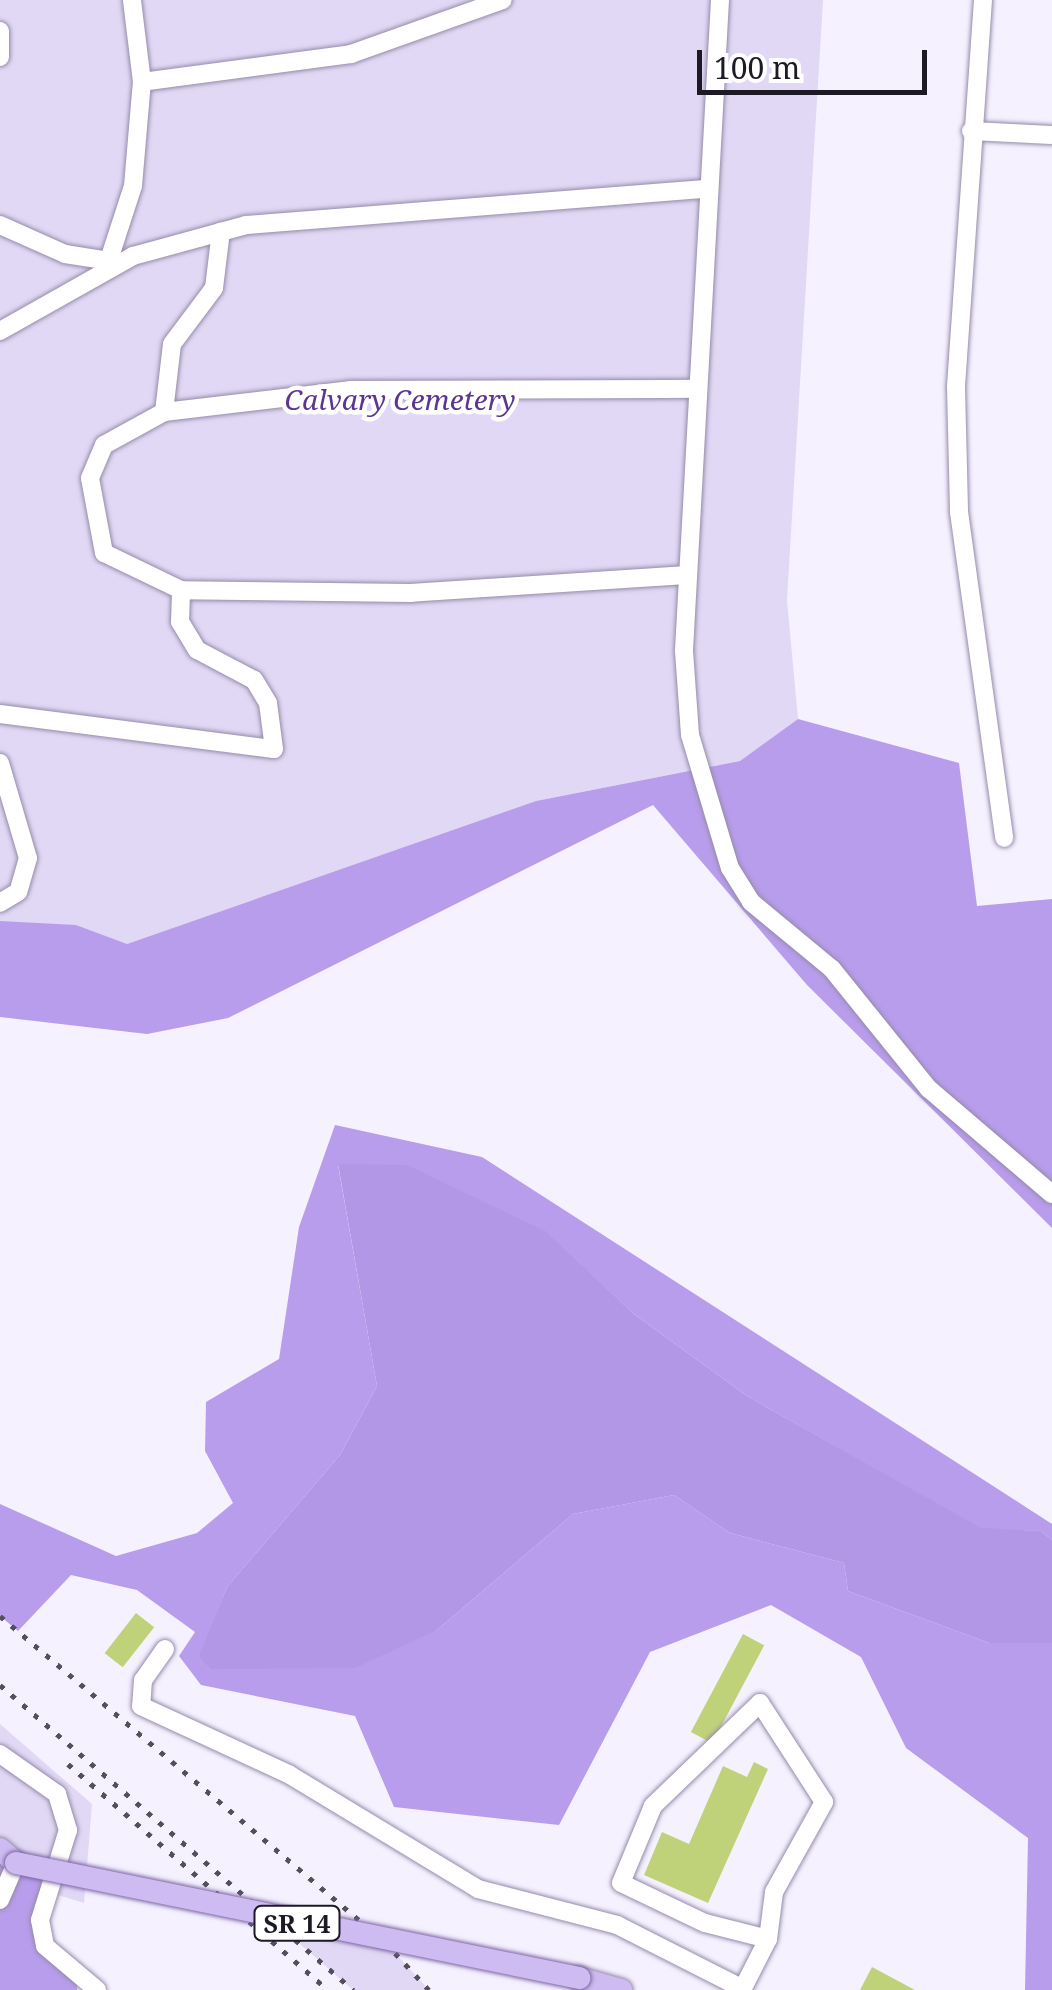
<!DOCTYPE html>
<html>
<head>
<meta charset="utf-8">
<style>
  body { margin:0 }
  #map { position:relative; width:1052px; height:1990px; overflow:hidden; background:#f5f1ff; font-family:"Noto Serif",serif }
  div>[style] { position:absolute }
  .green>* { inset:0; background:#e1d8f5 }
  .forest>* { inset:0; background:#b89dec }
  .water>* { inset:0; background:#b297e6 }
  .building>* { inset:0; background:#c0d279; transform-origin:0 0 }
  .roads { filter:drop-shadow(0 0 2px #958baa) drop-shadow(0 0 2px #958baa) }
  .minor>* { height:18px; margin:-9px; padding:0 9px; transform-origin:9px; border-radius:9px; background:#fff }
  .major>* { height:22px; margin:-11px; padding:0 11px; transform-origin:11px; border-radius:11px; background:#cebbf1 }
  .rail>* { height:5px; margin-top:-2.5px; transform-origin:0; background:repeating-linear-gradient(90deg,#534f5b 0 5px,transparent 0 15px) }
  .bridges { filter:drop-shadow(0 0 2px #7b64a3) drop-shadow(0 0 2px #7b64a3) }
  .major-bridge>* { height:22px; margin:-11px; padding:0 11px; transform-origin:11px; border-radius:11px; background:#cebbf1 }
  span { translate:-50% -50%; white-space:nowrap; text-align:center; line-height:1.15; -webkit-text-stroke:9px #fff; paint-order:stroke }
  .shield-label span { padding:2px 8px; background:#fff; border:2px solid; border-radius:8px; -webkit-text-stroke-width:0 }
  .shield-label { font-size:25px; color:#1d1925; font-weight:700 }
  .park-label { font-size:28px; color:#5b3590; font-style:italic }
  .scale { position:absolute; left:697px; top:50px; width:230px; height:45px; box-sizing:border-box; border:5px solid #1d1925; border-top:0; padding-left:12px; font-size:30px; line-height:35px; white-space:nowrap; color:#1d1925; -webkit-text-stroke:8px #fff; paint-order:stroke }
</style>
</head>
<body>
<div id="map">
  <div class="green">
    <div style="clip-path:polygon(0 0,823px 0,787px 600px,798px 719px,740px 761px,536px 801px,127px 944px,0 942px)"></div>
    <div style="clip-path:polygon(0 1724px,92px 1804px,84px 1903px,42px 1890px,31px 1922px,77px 1990px,0 1990px)"></div>
    <div style="clip-path:polygon(268px 1916px,385px 1942px,429px 1990px,353px 1990px)"></div>
  </div>
  <div class="forest">
    <div style="clip-path:polygon(798px 719px,959px 763px,977px 906px,1052px 899px,1052px 1228px,807px 985px,653px 805px,228px 1018px,147px 1034px,0 1017px,0 921px,76px 925px,127px 944px,536px 801px,740px 761px)"></div>
    <div style="clip-path:polygon(335px 1125px,482px 1157px,1052px 1524px,1052px 1540px,1041px 1531px,981px 1529px,747px 1396px,634px 1314px,544px 1231px,338px 1165px,377px 1386px,340px 1455px,227px 1587px,200px 1656px,209px 1669px,437px 1630px,573px 1514px,674px 1495px,730px 1533px,844px 1563px,848px 1591px,989px 1643px,1052px 1643px,1052px 1990px,1025px 1990px,1028px 1838px,906px 1748px,861px 1657px,771px 1605px,650px 1652px,559px 1825px,394px 1807px,355px 1716px,201px 1685px,179px 1656px,195px 1632px,137px 1590px,71px 1575px,18px 1631px,0 1616px,0 1504px,116px 1556px,197px 1533px,233px 1503px,205px 1451px,206px 1402px,279px 1359px,299px 1227px)"></div>
    <div style="clip-path:polygon(0 1849px,52px 1871px,45px 1946px,77px 1974px,77px 1990px,0 1990px)"></div>
  </div>
  <div class="water">
    <div style="clip-path:polygon(338px 1164px,407px 1165px,545px 1231px,634px 1314px,747px 1396px,981px 1528px,1041px 1531px,1052px 1540px,1052px 1643px,989px 1643px,848px 1591px,844px 1563px,730px 1533px,674px 1495px,573px 1514px,437px 1630px,355px 1668px,209px 1669px,199px 1656px,227px 1587px,340px 1455px,377px 1386px)"></div>
  </div>
  <div class="building">
    <div style="left:136px;top:1613px;width:23px;height:51px;rotate:38deg"></div>
    <div style="left:743px;top:1634px;width:24px;height:111px;rotate:28deg"></div>
    <div style="clip-path:polygon(754px 1762px,768px 1769px,708px 1903px,644px 1875px,662px 1832px,689px 1844px,723px 1766px,747px 1777px)"></div>
    <div style="clip-path:polygon(872px 1967px,915px 1990px,860px 1990px)"></div>
  </div>
  <div class="roads">
    <div class="minor">
      <div style="left:720px;top:0;width:652px;rotate:93.17deg"></div>
      <div style="left:684px;top:651px;width:84px;rotate:85.9deg"></div>
      <div style="left:690px;top:735px;width:139px;rotate:73.3deg"></div>
      <div style="left:730px;top:868px;width:40px;rotate:58deg"></div>
      <div style="left:751px;top:902px;width:105px;rotate:39.6deg"></div>
      <div style="left:832px;top:969px;width:154px;rotate:51.1deg"></div>
      <div style="left:929px;top:1089px;width:162px;rotate:40.5deg"></div>
      <div style="left:983px;top:0;width:388px;rotate:94deg"></div>
      <div style="left:956px;top:387px;width:125px;rotate:88.6deg"></div>
      <div style="left:959px;top:512px;width:329px;rotate:82.1deg"></div>
      <div style="left:0;top:31px;width:26px;rotate:90deg"></div>
      <div style="left:142px;top:82px;width:211px;rotate:-7.6deg"></div>
      <div style="left:351px;top:54px;width:161px;rotate:-19.6deg"></div>
      <div style="left:971px;top:131px;width:81px;rotate:2.8deg"></div>
      <div style="left:0;top:225px;width:71px;rotate:24deg"></div>
      <div style="left:65px;top:254px;width:46px;rotate:8.8deg"></div>
      <div style="left:106px;top:269px;width:87px;rotate:-72deg"></div>
      <div style="left:133px;top:186px;width:104px;rotate:-85.1deg"></div>
      <div style="left:142px;top:82px;width:83px;rotate:-97deg"></div>
      <div style="left:0;top:331px;width:153px;rotate:-29.4deg"></div>
      <div style="left:133px;top:256px;width:117px;rotate:-15.3deg"></div>
      <div style="left:246px;top:225px;width:461px;rotate:-4.5deg"></div>
      <div style="left:164px;top:412px;width:68px;rotate:-83.3deg"></div>
      <div style="left:172px;top:344px;width:70px;rotate:-53.1deg"></div>
      <div style="left:214px;top:288px;width:57px;rotate:-83deg"></div>
      <div style="left:687px;top:575px;width:277px;rotate:176.3deg"></div>
      <div style="left:411px;top:593px;width:230px;rotate:-179.3deg"></div>
      <div style="left:181px;top:590px;width:85px;rotate:-154.3deg"></div>
      <div style="left:104px;top:553px;width:76px;rotate:-100.6deg"></div>
      <div style="left:90px;top:478px;width:36px;rotate:-67deg"></div>
      <div style="left:104px;top:445px;width:68px;rotate:-28.8deg"></div>
      <div style="left:164px;top:412px;width:187px;rotate:-6.7deg"></div>
      <div style="left:350px;top:390px;width:347px;rotate:-0.2deg"></div>
      <div style="left:0;top:714px;width:276px;rotate:7.3deg"></div>
      <div style="left:274px;top:749px;width:46px;rotate:-97.4deg"></div>
      <div style="left:268px;top:703px;width:27px;rotate:-121deg"></div>
      <div style="left:254px;top:680px;width:64px;rotate:-152.2deg"></div>
      <div style="left:197px;top:650px;width:33px;rotate:-121deg"></div>
      <div style="left:180px;top:622px;width:32px;rotate:-88deg"></div>
      <div style="left:0;top:763px;width:99px;rotate:73.6deg"></div>
      <div style="left:28px;top:858px;width:35px;rotate:106deg"></div>
      <div style="left:18px;top:892px;width:21px;rotate:149deg"></div>
      <div style="left:165px;top:1649px;width:38px;rotate:125deg"></div>
      <div style="left:143px;top:1680px;width:26px;rotate:94deg"></div>
      <div style="left:141px;top:1706px;width:164px;rotate:24.8deg"></div>
      <div style="left:290px;top:1775px;width:220px;rotate:31.2deg"></div>
      <div style="left:478px;top:1889px;width:144px;rotate:14.5deg"></div>
      <div style="left:617px;top:1925px;width:141px;rotate:26.9deg"></div>
      <div style="left:0;top:1754px;width:70px;rotate:35.1deg"></div>
      <div style="left:57px;top:1794px;width:38px;rotate:73deg"></div>
      <div style="left:68px;top:1830px;width:94px;rotate:107.3deg"></div>
      <div style="left:40px;top:1920px;width:26px;rotate:79deg"></div>
      <div style="left:45px;top:1946px;width:68px;rotate:40.2deg"></div>
      <div style="left:0;top:1900px;width:40px;rotate:-66.6deg"></div>
      <div style="left:742px;top:1990px;width:57px;rotate:-63deg"></div>
      <div style="left:768px;top:1939px;width:47px;rotate:-82.7deg"></div>
      <div style="left:774px;top:1892px;width:103px;rotate:-60.9deg"></div>
      <div style="left:824px;top:1802px;width:118px;rotate:-122.9deg"></div>
      <div style="left:760px;top:1703px;width:149px;rotate:136.1deg"></div>
      <div style="left:653px;top:1806px;width:83px;rotate:112.6deg"></div>
      <div style="left:621px;top:1883px;width:93px;rotate:25.5deg"></div>
      <div style="left:705px;top:1923px;width:65px;rotate:14.3deg"></div>
    </div>
    <div class="major">
      <div style="left:0;top:1849px;width:21px;rotate:41deg"></div>
      <div style="left:579px;top:1978px;width:44px;rotate:15.9deg"></div>
    </div>
  </div>
  <div class="rail">
    <div style="left:0;top:1616px;width:504px;rotate:40.26deg"></div>
    <div style="left:385px;top:1942px;width:65px;rotate:47.5deg"></div>
    <div style="left:0;top:1685px;width:467px;rotate:40.8deg"></div>
    <div style="left:68px;top:1764px;width:344px;rotate:41deg"></div>
  </div>
  <div class="bridges">
    <div class="major-bridge">
      <div style="left:16px;top:1863px;width:575px;rotate:11.54deg"></div>
    </div>
  </div>
  <div class="shield-label">
    <span style="left:297px;top:1923px">SR 14</span>
  </div>
  <div class="park-label">
    <span style="left:400px;top:399px">Calvary Cemetery</span>
  </div>
  <div class="scale">100 m</div>
</div>
</body>
</html>
